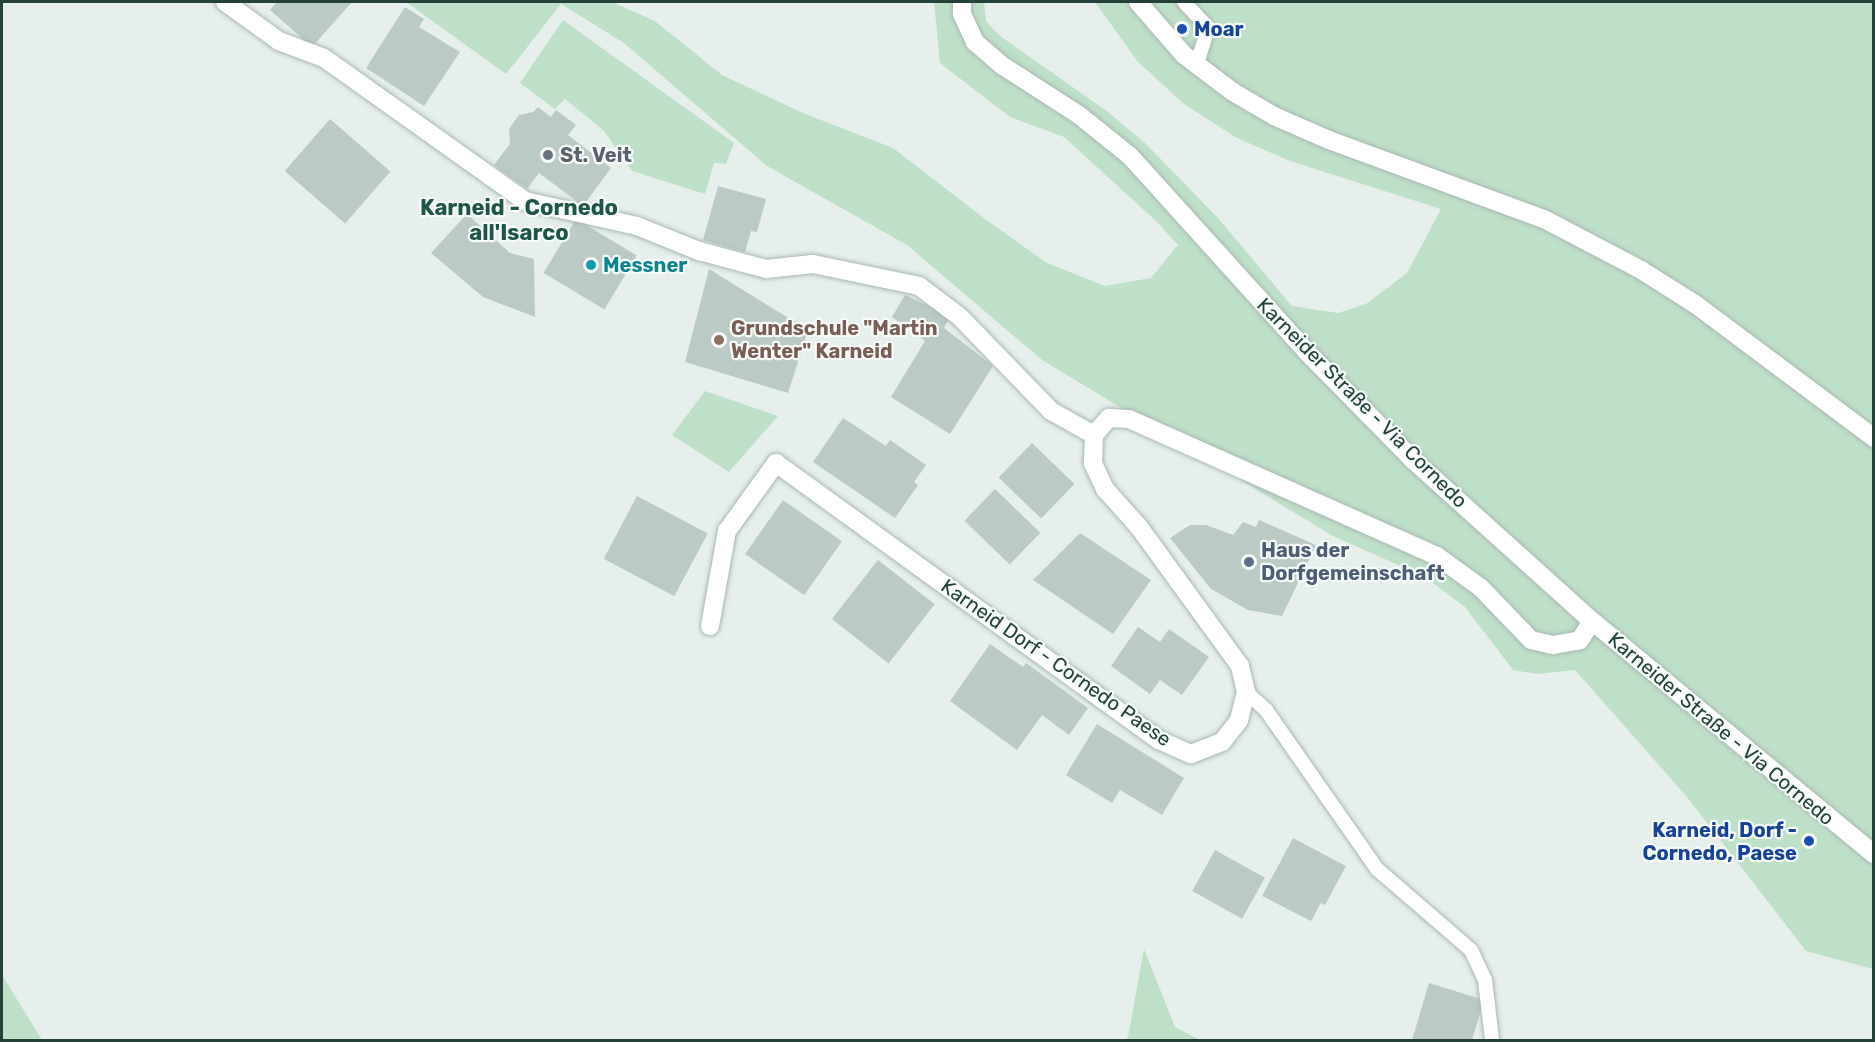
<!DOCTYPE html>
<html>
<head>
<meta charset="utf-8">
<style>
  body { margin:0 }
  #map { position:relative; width:1875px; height:1042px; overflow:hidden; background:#e6efeb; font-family:Rubik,sans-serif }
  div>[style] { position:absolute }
  .green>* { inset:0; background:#bfe0c8 }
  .building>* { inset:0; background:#bbcac4; transform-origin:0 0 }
  .roads { filter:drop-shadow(0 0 2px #a8b8b2) drop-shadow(0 0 2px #a8b8b2) }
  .service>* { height:14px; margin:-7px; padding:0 7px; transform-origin:7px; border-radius:7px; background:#fff }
  .minor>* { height:18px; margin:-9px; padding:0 9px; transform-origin:9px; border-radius:9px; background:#fff }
  .tertiary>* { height:18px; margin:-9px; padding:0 9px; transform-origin:9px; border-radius:9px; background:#fff }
  .dots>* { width:16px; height:16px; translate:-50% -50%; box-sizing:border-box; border:3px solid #f7fbf9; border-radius:50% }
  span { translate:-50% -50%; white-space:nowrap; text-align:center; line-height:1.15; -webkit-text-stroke:4.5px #f7fbf9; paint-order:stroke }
  .transit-label { font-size:20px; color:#164399; font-weight:700 }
  .left { translate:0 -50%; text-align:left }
  .right { translate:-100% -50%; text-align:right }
  .worship-label { font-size:20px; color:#5b616d; font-weight:700 }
  .culture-label { font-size:20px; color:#0d838f; font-weight:700 }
  .education-label { font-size:20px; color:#785e54; font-weight:700 }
  .street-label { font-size:20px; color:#24423a }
  .service-label { font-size:20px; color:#4e5e75; font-weight:700 }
  .quarter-label { font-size:22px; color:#1f5548; font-weight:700 }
  .frame { position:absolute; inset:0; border:3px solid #24423a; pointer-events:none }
</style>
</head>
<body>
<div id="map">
  <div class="green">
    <div style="clip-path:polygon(406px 2px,612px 2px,655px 21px,722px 75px,803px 113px,893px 148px,985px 219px,1047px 263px,1105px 286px,1151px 278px,1178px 245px,1157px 222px,1064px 137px,1010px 117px,940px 63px,934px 2px,984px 2px,986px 21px,1000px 36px,1108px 112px,1146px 144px,1217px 217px,1292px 306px,1338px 313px,1366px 304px,1407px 273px,1441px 209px,1290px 161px,1237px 138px,1184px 104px,1138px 62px,1095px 2px,1873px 2px,1873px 969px,1806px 951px,1687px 797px,1575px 670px,1537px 674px,1513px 670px,1465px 607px,1425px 577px,1333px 536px,1042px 360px,907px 245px,767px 166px,624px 43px,561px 4px,506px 74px)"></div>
    <div style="clip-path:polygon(563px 20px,734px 143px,726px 164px,714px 163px,705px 194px,632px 171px,604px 131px,565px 99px,555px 109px,520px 83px)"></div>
    <div style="clip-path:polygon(705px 391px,778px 416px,729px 472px,672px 435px)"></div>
    <div style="clip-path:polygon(1144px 949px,1175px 1027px,1200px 1040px,1125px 1040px,1128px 1037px)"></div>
    <div style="clip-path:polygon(2px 975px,42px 1040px,2px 1040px)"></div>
  </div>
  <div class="building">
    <div style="clip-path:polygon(277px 2px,352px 2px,312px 47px,270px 10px)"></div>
    <div style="clip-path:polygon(405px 7px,424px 19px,419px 27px,460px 52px,424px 106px,366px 68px)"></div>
    <div style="clip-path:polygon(538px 107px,551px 117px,556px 110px,576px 125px,568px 135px,611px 168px,583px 206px,539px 173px,527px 189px,494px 165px,510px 144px,509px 129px,519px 115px,533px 112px)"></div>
    <div style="left:330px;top:119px;width:80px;height:69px;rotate:41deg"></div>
    <div style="clip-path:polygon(718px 186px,766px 199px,757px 232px,751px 231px,745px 252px,703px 240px)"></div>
    <div style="clip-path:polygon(467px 214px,510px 253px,534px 259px,535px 317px,483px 297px,431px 253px)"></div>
    <div style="left:576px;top:219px;width:71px;height:63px;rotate:31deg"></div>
    <div style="clip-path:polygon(709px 269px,808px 330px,788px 393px,685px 362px)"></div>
    <div style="clip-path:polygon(905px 295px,950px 316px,944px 328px,993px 366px,950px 434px,891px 397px,925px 341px,892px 317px)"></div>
    <div style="clip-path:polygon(843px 418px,886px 446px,890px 440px,926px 465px,914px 482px,918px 485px,895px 518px,813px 462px)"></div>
    <div style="left:1032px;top:443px;width:59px;height:48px;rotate:44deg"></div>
    <div style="left:995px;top:489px;width:63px;height:44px;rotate:44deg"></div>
    <div style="left:637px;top:496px;width:80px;height:71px;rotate:28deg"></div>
    <div style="left:783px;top:500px;width:72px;height:66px;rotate:35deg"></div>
    <div style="clip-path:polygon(1259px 520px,1316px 545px,1282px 616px,1248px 610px,1211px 589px,1170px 538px,1190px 525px,1206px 525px,1233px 535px,1243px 522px,1256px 527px)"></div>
    <div style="clip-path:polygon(1080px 533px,1151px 580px,1113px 634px,1033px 580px)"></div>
    <div style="left:878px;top:560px;width:72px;height:75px;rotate:38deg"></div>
    <div style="clip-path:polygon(1138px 627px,1160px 642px,1169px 629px,1209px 657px,1182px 695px,1160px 680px,1150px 694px,1111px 666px)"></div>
    <div style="clip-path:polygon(990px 644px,1023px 667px,1026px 663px,1088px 708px,1069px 735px,1042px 715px,1017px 750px,950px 701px)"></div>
    <div style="clip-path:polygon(1097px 724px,1184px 778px,1162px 815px,1120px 790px,1112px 803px,1066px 775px)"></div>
    <div style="clip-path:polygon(1293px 838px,1346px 866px,1325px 905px,1321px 903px,1311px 921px,1262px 896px)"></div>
    <div style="left:1215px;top:850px;width:57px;height:47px;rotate:29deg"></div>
    <div style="clip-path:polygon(1429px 983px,1484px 1000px,1472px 1040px,1412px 1040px)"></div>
  </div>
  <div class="roads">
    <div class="service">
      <div style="left:1184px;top:2px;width:35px;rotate:47deg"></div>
      <div style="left:1208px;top:28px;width:39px;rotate:107deg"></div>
      <div style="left:1246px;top:692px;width:27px;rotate:42deg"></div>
      <div style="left:1266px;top:710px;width:194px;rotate:55.1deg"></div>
      <div style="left:1377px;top:869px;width:124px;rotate:40.8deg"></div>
      <div style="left:1471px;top:950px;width:33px;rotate:65deg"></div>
      <div style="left:1485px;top:980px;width:60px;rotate:83.3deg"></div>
    </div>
    <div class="minor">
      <div style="left:225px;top:2px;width:67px;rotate:35.8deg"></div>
      <div style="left:279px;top:41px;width:48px;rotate:20.7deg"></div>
      <div style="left:324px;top:58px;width:247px;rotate:35.4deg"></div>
      <div style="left:525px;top:201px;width:115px;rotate:12.6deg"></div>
      <div style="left:637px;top:226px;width:67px;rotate:22deg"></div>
      <div style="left:699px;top:251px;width:69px;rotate:15deg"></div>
      <div style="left:766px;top:269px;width:47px;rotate:-6.1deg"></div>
      <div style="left:813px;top:264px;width:108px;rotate:11.7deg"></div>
      <div style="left:919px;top:286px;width:51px;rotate:37.1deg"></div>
      <div style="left:960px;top:317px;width:131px;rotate:45.9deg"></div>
      <div style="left:1051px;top:411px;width:49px;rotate:29.2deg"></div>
      <div style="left:710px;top:626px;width:97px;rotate:-79.9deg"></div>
      <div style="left:727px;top:531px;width:84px;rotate:-54.2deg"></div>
      <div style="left:776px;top:463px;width:473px;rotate:35.9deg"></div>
      <div style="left:1159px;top:740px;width:35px;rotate:24deg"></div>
      <div style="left:1191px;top:754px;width:33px;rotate:-21deg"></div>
      <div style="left:1222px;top:742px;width:28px;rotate:-52deg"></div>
      <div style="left:1239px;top:720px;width:29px;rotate:-76deg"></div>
      <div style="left:1246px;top:692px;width:27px;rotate:-103deg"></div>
      <div style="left:1240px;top:666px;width:172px;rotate:-126deg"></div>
      <div style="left:1139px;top:527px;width:51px;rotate:-131.8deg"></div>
      <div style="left:1105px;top:489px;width:29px;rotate:-115deg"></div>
      <div style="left:1093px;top:463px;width:28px;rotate:-88deg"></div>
      <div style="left:1094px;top:435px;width:23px;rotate:-49deg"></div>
      <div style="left:1109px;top:418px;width:20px;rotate:3deg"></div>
      <div style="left:1129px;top:419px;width:337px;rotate:24deg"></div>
      <div style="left:1437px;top:556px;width:54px;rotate:36deg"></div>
      <div style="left:1481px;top:588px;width:72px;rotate:46.1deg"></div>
      <div style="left:1531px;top:640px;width:23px;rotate:13deg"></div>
      <div style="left:1553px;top:645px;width:27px;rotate:-10deg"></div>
      <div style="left:1580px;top:640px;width:22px;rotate:-58deg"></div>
    </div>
    <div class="tertiary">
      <div style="left:962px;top:2px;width:12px;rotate:90deg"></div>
      <div style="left:962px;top:14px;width:31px;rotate:65deg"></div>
      <div style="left:975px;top:42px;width:37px;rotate:41deg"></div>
      <div style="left:1003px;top:66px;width:90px;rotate:32.8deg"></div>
      <div style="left:1079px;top:115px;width:65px;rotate:38.8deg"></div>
      <div style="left:1130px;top:156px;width:264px;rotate:47.9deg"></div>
      <div style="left:1307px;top:352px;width:150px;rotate:45.5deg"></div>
      <div style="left:1412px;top:459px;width:242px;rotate:42deg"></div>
      <div style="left:1592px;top:621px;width:366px;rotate:39.6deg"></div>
      <div style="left:1138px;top:2px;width:70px;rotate:49deg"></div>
      <div style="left:1184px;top:55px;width:61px;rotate:37.1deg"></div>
      <div style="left:1233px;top:92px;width:48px;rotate:30.3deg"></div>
      <div style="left:1274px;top:116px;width:60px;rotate:23.6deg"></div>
      <div style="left:1329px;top:140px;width:229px;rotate:20.2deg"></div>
      <div style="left:1544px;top:219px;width:110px;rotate:27.7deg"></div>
      <div style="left:1641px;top:270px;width:64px;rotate:32.2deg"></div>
      <div style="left:1695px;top:304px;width:224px;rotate:36.8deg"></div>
    </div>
  </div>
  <div class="dots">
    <div style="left:1182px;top:29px;background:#1a4fb4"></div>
    <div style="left:548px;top:155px;background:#6b7280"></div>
    <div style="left:591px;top:265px;background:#0f9aa8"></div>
    <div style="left:719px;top:340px;background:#8d6e63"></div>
    <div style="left:1249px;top:562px;background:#5c6f8a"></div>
    <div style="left:1809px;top:841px;background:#1a4fb4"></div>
  </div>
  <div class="transit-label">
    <span class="left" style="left:1194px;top:29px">Moar</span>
    <span class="right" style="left:1797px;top:842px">Karneid, Dorf -<br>Cornedo, Paese</span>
  </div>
  <div class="worship-label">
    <span class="left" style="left:560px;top:155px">St. Veit</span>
  </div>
  <div class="culture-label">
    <span class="left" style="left:603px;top:265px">Messner</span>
  </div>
  <div class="education-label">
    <span class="left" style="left:731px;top:340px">Grundschule "Martin<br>Wenter" Karneid</span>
  </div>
  <div class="street-label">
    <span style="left:1362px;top:403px;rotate:45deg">Karneider Straße - Via Cornedo</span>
    <span style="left:1056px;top:663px;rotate:35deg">Karneid Dorf - Cornedo Paese</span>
    <span style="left:1721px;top:729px;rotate:40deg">Karneider Straße - Via Cornedo</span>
  </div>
  <div class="service-label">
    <span class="left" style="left:1261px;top:562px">Haus der<br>Dorfgemeinschaft</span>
  </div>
  <div class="quarter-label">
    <span style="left:519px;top:220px">Karneid - Cornedo<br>all'Isarco</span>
  </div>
  <div class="frame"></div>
</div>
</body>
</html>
